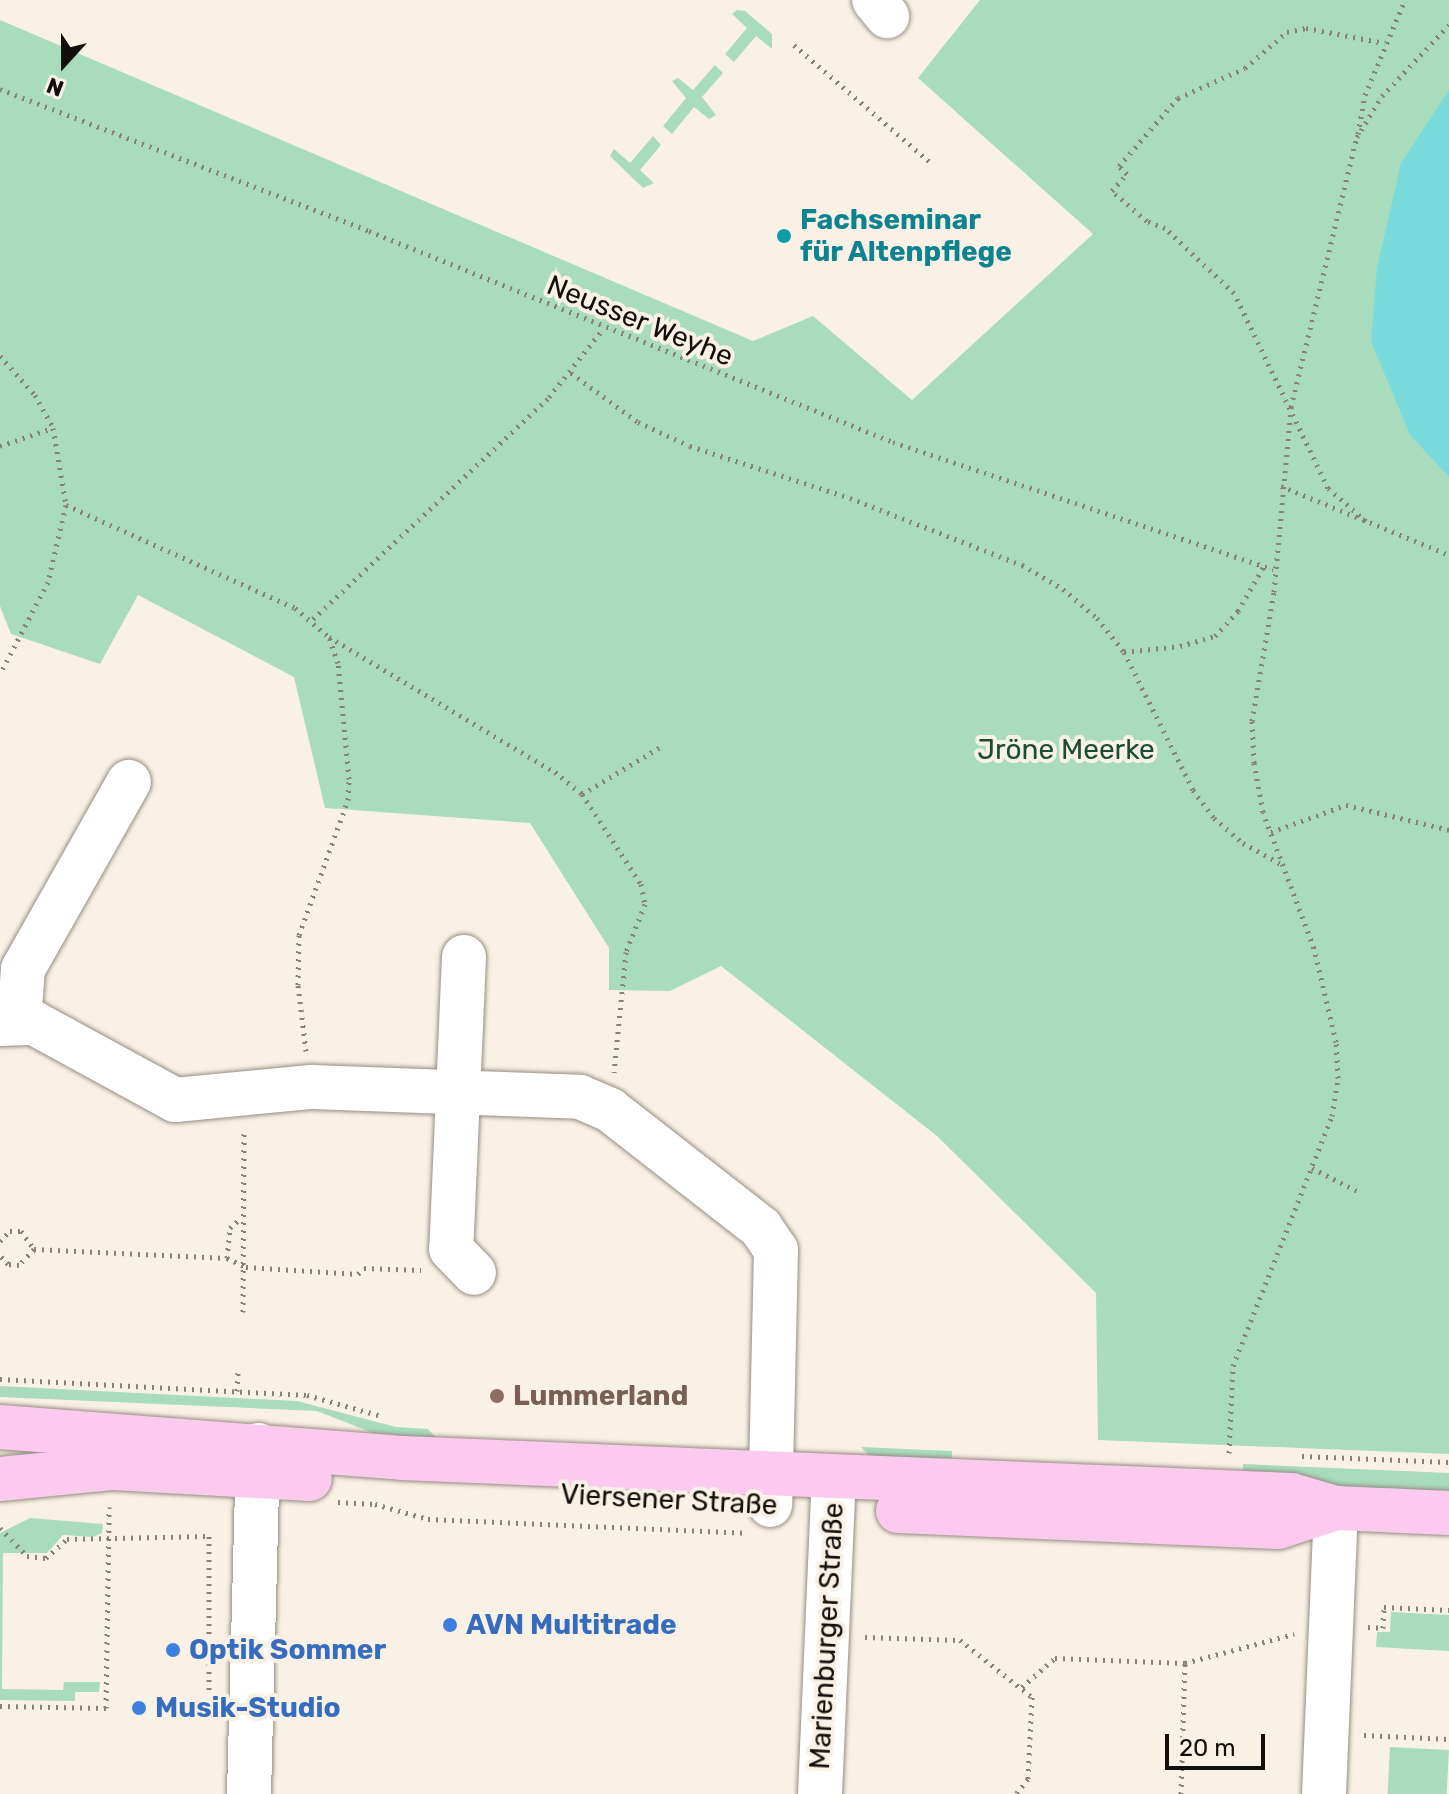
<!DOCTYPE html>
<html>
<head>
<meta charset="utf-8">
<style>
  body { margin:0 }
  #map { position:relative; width:1449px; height:1794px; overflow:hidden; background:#faf1e6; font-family:Rubik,sans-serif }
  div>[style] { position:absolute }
  .green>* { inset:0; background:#a8dcbd; transform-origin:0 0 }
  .water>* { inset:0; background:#7adbdd }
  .path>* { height:5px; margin-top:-2.5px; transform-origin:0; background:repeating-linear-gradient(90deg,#87817a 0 2px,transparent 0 8px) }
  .roads { filter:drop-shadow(0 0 2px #958d83) drop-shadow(0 0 2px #958d83) }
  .minor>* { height:44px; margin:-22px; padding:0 22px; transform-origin:22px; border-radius:22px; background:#fff }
  .major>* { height:44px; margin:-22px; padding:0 22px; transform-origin:22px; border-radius:22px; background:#fccaee }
  .dots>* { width:22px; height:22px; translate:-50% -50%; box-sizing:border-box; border:4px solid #faf1e6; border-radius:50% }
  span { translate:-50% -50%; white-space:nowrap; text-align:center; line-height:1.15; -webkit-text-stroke:8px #faf1e6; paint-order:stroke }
  .culture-label { font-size:28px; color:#0d838f; font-weight:700 }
  .left { translate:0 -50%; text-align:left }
  .street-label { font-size:28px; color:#110e0b }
  .park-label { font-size:28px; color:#184d33 }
  .education-label { font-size:28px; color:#785e54; font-weight:700 }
  .shop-label { font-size:28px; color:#366cbe; font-weight:700 }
  .north { position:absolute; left:24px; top:24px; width:80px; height:80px; -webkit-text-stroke:6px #faf1e6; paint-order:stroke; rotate:201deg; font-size:22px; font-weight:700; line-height:32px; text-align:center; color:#110e0b }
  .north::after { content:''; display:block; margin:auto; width:28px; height:36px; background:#110e0b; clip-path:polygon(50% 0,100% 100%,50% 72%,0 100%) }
  .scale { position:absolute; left:1165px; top:1734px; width:100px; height:36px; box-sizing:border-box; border:4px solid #110e0b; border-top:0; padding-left:10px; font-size:24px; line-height:28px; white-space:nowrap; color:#110e0b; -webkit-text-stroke:6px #faf1e6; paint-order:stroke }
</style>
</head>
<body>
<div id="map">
  <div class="green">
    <div style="clip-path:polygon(980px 0,1449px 0,1449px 1454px,1098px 1440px,1096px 1293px,937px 1136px,721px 966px,670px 991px,609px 990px,609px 948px,530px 823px,325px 808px,294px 677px,138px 595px,100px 664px,11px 634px,0 606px,0 20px,753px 341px,813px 316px,912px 400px,1093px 234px,918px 78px)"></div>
    <div style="clip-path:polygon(737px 10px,745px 11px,772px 34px,772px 49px,756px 36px,734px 62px,725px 54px,747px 28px,732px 14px)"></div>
    <div style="clip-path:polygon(715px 65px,723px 73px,702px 97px,716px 115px,709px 119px,694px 107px,672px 134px,663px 126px,686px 98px,672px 81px,678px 78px,693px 90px)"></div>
    <div style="clip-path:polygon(653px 136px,661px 145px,640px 170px,654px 183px,643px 188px,610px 156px,614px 149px,630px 163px)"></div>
    <div style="clip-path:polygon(0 1386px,297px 1401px,396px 1427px,428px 1429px,449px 1452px,391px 1440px,317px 1411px,0 1397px)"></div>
    <div style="clip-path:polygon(861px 1447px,952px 1451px,952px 1471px,881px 1469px)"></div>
    <div style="clip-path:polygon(1243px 1464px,1449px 1473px,1449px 1496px,1243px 1483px)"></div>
    <div style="clip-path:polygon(30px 1518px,103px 1524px,102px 1533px,93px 1537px,63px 1535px,47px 1553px,3px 1553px,2px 1689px,63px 1690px,64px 1682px,100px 1682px,99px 1692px,75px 1692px,75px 1701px,0 1700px,0 1533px)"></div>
    <div style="clip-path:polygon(1391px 1612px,1449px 1615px,1449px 1651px,1376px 1647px,1377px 1632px,1390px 1632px)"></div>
    <div style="left:1390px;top:1747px;width:59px;height:47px;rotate:3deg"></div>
  </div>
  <div class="water">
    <div style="clip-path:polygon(1449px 90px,1449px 477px,1410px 435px,1371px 341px,1377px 268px,1401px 163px)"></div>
  </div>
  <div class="path">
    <div style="left:794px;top:45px;width:181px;rotate:40.7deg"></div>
    <div style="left:0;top:89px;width:395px;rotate:21deg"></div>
    <div style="left:369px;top:231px;width:565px;rotate:21.93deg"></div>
    <div style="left:893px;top:442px;width:401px;rotate:18.5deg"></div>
    <div style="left:1358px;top:134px;width:40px;rotate:-80deg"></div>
    <div style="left:1365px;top:95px;width:103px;rotate:-67.2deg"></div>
    <div style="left:0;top:356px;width:52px;rotate:48.1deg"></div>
    <div style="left:35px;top:395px;width:38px;rotate:61deg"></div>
    <div style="left:53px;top:428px;width:78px;rotate:80.4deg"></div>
    <div style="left:66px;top:505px;width:79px;rotate:103.2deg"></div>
    <div style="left:48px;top:582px;width:104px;rotate:117.6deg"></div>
    <div style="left:571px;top:373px;width:83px;rotate:36.2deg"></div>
    <div style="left:638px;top:422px;width:57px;rotate:24.8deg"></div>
    <div style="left:690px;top:446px;width:168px;rotate:18deg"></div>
    <div style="left:850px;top:498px;width:185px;rotate:21.3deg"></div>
    <div style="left:1022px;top:565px;width:48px;rotate:30.3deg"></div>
    <div style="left:1063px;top:589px;width:45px;rotate:40.5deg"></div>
    <div style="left:1097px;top:618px;width:43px;rotate:51.5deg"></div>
    <div style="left:1124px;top:652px;width:154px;rotate:63.4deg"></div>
    <div style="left:1193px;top:790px;width:35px;rotate:53deg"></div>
    <div style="left:1214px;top:818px;width:38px;rotate:41deg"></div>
    <div style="left:1243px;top:843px;width:43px;rotate:28.9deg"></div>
    <div style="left:0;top:446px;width:56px;rotate:-18.8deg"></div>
    <div style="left:1281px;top:486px;width:182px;rotate:22.3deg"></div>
    <div style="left:66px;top:505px;width:251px;rotate:24.2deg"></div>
    <div style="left:295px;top:608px;width:45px;rotate:40.5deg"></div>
    <div style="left:329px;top:637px;width:263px;rotate:30.9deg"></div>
    <div style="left:555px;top:772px;width:35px;rotate:39deg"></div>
    <div style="left:582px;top:794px;width:108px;rotate:56.8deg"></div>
    <div style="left:641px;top:884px;width:20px;rotate:79deg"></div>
    <div style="left:645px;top:904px;width:52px;rotate:111.6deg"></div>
    <div style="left:626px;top:952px;width:121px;rotate:95.7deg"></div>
    <div style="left:1366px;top:521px;width:50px;rotate:-139deg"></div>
    <div style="left:1328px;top:488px;width:216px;rotate:-115.7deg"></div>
    <div style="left:1234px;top:293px;width:95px;rotate:-136.7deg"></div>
    <div style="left:1165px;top:228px;width:19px;rotate:-159deg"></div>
    <div style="left:1147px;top:221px;width:46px;rotate:-139.4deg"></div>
    <div style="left:1112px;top:191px;width:23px;rotate:-49deg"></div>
    <div style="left:1127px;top:174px;width:11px;rotate:-135deg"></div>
    <div style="left:1119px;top:166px;width:90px;rotate:-49.1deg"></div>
    <div style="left:1178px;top:98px;width:73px;rotate:-24.1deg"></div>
    <div style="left:1245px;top:68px;width:55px;rotate:-40.6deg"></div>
    <div style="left:1287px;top:32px;width:19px;rotate:-12deg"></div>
    <div style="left:1306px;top:28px;width:80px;rotate:10.8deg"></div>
    <div style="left:313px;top:619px;width:324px;rotate:-43.2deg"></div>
    <div style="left:549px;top:397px;width:87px;rotate:-51.5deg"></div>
    <div style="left:1124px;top:652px;width:56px;rotate:-6.1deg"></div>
    <div style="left:1180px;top:646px;width:36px;rotate:-16deg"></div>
    <div style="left:1215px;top:636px;width:34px;rotate:-47deg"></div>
    <div style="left:1238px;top:611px;width:52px;rotate:-60deg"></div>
    <div style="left:582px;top:794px;width:93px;rotate:-31deg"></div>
    <div style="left:1271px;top:832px;width:80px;rotate:-19.8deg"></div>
    <div style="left:1346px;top:805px;width:106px;rotate:13.6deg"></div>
    <div style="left:306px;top:1051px;width:66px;rotate:-96.9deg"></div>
    <div style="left:298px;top:985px;width:50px;rotate:-88.9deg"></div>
    <div style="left:299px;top:935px;width:144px;rotate:-70.1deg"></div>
    <div style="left:348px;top:800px;width:21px;rotate:-87deg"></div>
    <div style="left:349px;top:779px;width:117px;rotate:-95.4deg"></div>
    <div style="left:338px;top:663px;width:28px;rotate:-109deg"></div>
    <div style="left:1312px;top:1168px;width:53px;rotate:27.1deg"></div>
    <div style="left:0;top:1241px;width:14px;rotate:-45deg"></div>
    <div style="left:10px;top:1231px;width:11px"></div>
    <div style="left:21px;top:1231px;width:22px;rotate:54deg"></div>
    <div style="left:34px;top:1249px;width:22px;rotate:133deg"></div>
    <div style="left:19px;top:1265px;width:11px;rotate:-175deg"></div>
    <div style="left:8px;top:1264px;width:12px;rotate:-132deg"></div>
    <div style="left:34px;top:1249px;width:193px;rotate:2.7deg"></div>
    <div style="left:227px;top:1258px;width:21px;rotate:25deg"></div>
    <div style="left:246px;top:1267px;width:112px;rotate:3.6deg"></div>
    <div style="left:358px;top:1274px;width:8px;rotate:-45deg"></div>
    <div style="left:364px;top:1268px;width:57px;rotate:2deg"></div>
    <div style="left:227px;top:1258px;width:30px;rotate:-84deg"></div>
    <div style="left:230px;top:1228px;width:15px;rotate:-42deg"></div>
    <div style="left:243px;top:1312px;width:181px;rotate:-89.7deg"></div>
    <div style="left:0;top:1379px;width:307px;rotate:3deg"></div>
    <div style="left:307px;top:1395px;width:74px;rotate:15.7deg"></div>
    <div style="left:237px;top:1391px;width:20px;rotate:-87deg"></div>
    <div style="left:1229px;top:1453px;width:87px;rotate:-87.4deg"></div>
    <div style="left:1233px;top:1366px;width:269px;rotate:-68.4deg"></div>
    <div style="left:1332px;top:1116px;width:38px;rotate:-81deg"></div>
    <div style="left:1338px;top:1078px;width:36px;rotate:-93deg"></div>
    <div style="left:1336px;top:1042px;width:97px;rotate:-103.2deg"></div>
    <div style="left:1314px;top:948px;width:145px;rotate:-110.6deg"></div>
    <div style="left:1263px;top:812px;width:50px;rotate:-100.4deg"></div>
    <div style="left:1254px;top:763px;width:42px;rotate:-92.7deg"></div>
    <div style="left:1252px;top:721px;width:131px;rotate:-80.3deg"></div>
    <div style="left:1274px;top:592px;width:186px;rotate:-84.7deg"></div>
    <div style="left:1291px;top:407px;width:278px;rotate:-76.3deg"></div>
    <div style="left:1357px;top:137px;width:48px;rotate:-58.6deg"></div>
    <div style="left:1382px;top:96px;width:98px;rotate:-46.7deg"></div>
    <div style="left:1302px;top:1456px;width:147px;rotate:2.3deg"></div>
    <div style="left:338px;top:1502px;width:37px;rotate:3deg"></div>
    <div style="left:375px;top:1504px;width:55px;rotate:15.8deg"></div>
    <div style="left:428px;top:1519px;width:317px;rotate:2.5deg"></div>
    <div style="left:0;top:1528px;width:39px;rotate:46deg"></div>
    <div style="left:27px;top:1556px;width:19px;rotate:6deg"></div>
    <div style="left:46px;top:1558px;width:28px;rotate:-42deg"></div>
    <div style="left:67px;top:1539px;width:142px;rotate:-1.2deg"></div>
    <div style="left:209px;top:1536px;width:159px;rotate:90deg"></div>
    <div style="left:1368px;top:1627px;width:15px;rotate:4deg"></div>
    <div style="left:1383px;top:1628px;width:21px;rotate:-87deg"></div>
    <div style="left:1384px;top:1607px;width:65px;rotate:2.6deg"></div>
    <div style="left:865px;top:1637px;width:95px;rotate:1.8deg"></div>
    <div style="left:960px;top:1640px;width:92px;rotate:38.4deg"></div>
    <div style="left:1032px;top:1697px;width:82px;rotate:92.8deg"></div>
    <div style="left:1028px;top:1779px;width:19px;rotate:129deg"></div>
    <div style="left:1022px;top:1687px;width:44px;rotate:-41.3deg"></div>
    <div style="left:1055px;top:1658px;width:130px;rotate:2.2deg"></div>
    <div style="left:1185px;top:1663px;width:113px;rotate:-14.9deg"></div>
    <div style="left:0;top:1706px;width:106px;rotate:1.1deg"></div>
    <div style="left:106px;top:1708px;width:201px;rotate:-89.1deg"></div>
    <div style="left:1364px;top:1735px;width:85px;rotate:2.7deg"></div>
    <div style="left:1181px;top:1794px;width:131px;rotate:-88.3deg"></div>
  </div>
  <div class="roads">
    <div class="minor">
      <div style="left:874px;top:0;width:21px;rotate:51deg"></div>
      <div style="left:464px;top:957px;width:292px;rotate:92.5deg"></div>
      <div style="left:451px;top:1249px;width:33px;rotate:46deg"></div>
      <div style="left:19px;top:1020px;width:51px;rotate:-85.5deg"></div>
      <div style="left:23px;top:969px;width:215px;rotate:-60.5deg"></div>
      <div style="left:0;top:1024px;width:34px;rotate:-2deg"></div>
      <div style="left:34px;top:1023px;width:161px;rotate:28.6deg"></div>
      <div style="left:175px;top:1100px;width:137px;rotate:-5.5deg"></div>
      <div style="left:311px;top:1087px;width:269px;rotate:2.1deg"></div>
      <div style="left:580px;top:1097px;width:33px;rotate:23deg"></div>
      <div style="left:610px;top:1110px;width:192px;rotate:38deg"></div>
      <div style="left:761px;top:1228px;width:27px;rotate:56deg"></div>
      <div style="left:776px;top:1250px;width:255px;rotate:91.3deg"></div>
      <div style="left:249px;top:1794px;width:349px;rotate:-88.5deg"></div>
      <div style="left:820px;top:1794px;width:316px;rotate:-87.5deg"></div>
      <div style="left:1324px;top:1794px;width:286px;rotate:-87.6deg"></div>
    </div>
    <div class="major">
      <div style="left:0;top:1427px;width:403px;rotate:4.4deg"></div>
      <div style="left:402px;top:1458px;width:890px;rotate:2.38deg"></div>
      <div style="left:1291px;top:1495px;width:47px;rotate:16.1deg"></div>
      <div style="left:1336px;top:1508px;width:113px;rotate:2.5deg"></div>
      <div style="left:0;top:1479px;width:114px;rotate:-5.6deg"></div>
      <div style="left:113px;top:1468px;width:197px;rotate:3.2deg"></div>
      <div style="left:898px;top:1511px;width:380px;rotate:2.4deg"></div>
      <div style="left:1278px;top:1527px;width:61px;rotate:-18.1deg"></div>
    </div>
  </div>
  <div class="dots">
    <div style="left:784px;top:236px;background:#0f9aa8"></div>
    <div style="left:497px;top:1396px;background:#8d6e63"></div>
    <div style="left:450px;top:1625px;background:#3f7fe0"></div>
    <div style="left:173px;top:1650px;background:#3f7fe0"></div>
    <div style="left:139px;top:1708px;background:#3f7fe0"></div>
  </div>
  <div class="culture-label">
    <span class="left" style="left:800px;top:236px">Fachseminar<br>für Altenpflege</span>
  </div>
  <div class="street-label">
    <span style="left:640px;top:321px;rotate:22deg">Neusser Weyhe</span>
    <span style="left:669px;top:1500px;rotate:3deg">Viersener Straße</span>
    <span style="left:827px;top:1636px;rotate:-87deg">Marienburger Straße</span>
  </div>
  <div class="park-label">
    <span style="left:1066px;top:750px">Jröne Meerke</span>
  </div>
  <div class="education-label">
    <span class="left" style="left:513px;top:1396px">Lummerland</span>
  </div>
  <div class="shop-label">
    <span class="left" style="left:466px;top:1625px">AVN Multitrade</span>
    <span class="left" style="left:189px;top:1650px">Optik Sommer</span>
    <span class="left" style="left:155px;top:1708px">Musik-Studio</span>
  </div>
  <div class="north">N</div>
  <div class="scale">20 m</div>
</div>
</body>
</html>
